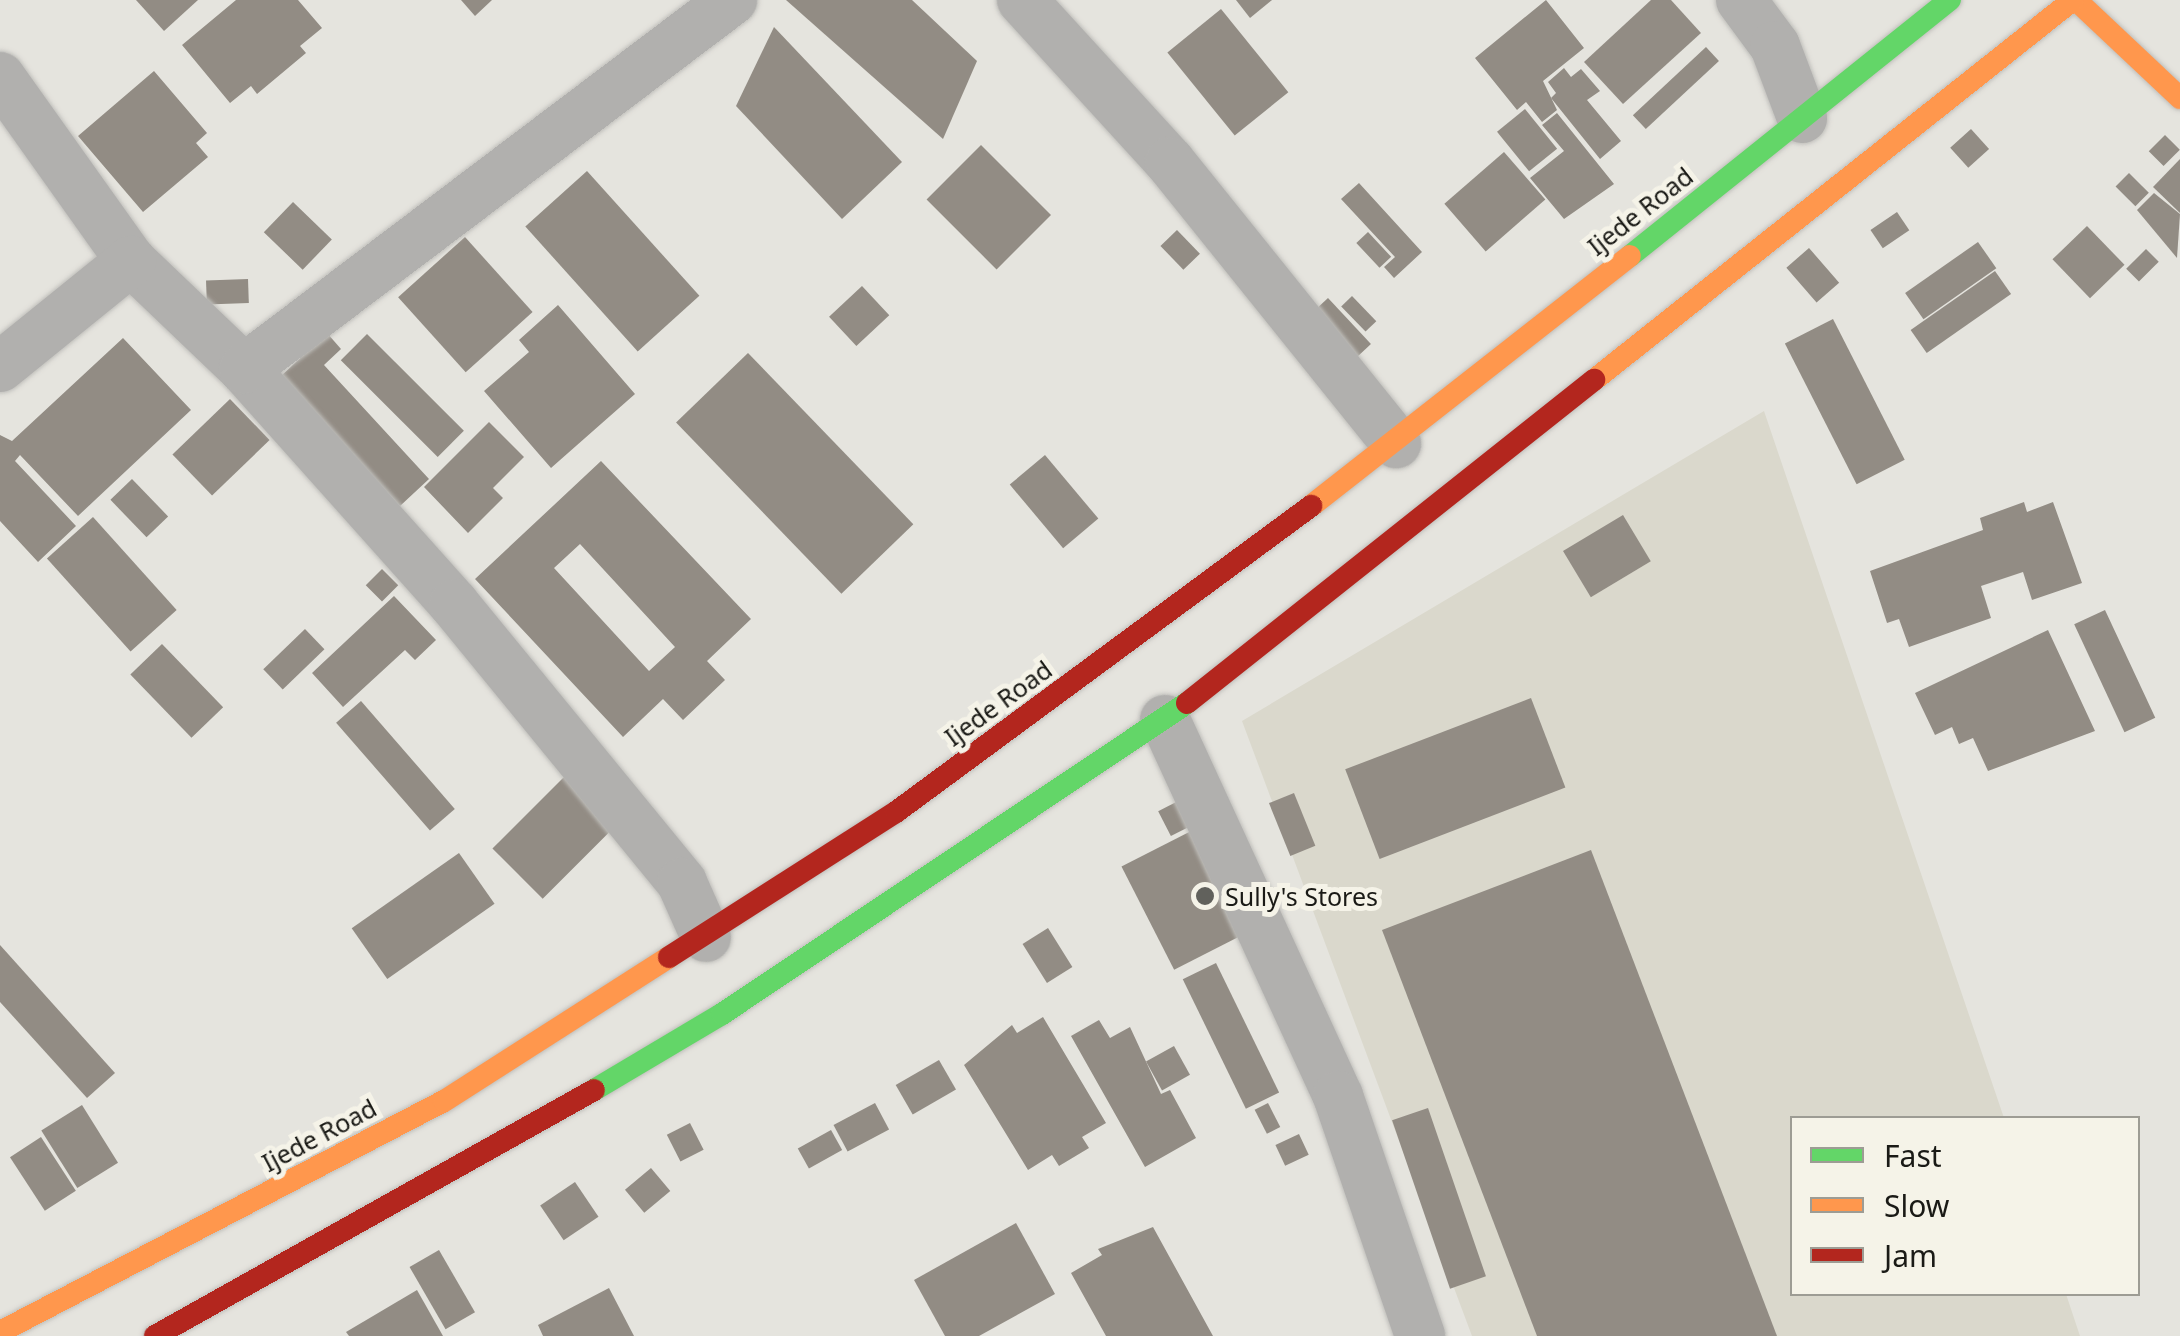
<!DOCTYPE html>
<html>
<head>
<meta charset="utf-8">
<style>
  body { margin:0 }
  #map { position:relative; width:2180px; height:1336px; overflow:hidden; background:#e5e4de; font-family:"Noto Sans",sans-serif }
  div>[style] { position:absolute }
  .built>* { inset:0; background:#dad8cc }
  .building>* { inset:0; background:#928c84; transform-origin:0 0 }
  .roads { filter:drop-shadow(0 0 2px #c0bfbb) drop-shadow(0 0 2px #c0bfbb) }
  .street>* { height:50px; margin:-25px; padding:0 25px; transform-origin:25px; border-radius:25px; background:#b1b0ae }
  .fast>* { height:22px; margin:-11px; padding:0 11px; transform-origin:11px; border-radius:11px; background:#63d668 }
  .slow>* { height:22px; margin:-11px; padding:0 11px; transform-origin:11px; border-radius:11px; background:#ff974d }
  .jam>* { height:22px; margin:-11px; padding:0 11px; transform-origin:11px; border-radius:11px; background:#b3261e }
  .dots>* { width:28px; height:28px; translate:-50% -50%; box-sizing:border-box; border:5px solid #f5f3e8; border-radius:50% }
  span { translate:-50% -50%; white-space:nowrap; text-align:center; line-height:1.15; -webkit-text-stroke:10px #f5f3e8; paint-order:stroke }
  .street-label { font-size:25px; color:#1a1a16 }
  .poi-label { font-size:25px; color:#1a1a16 }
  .left { translate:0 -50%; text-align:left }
  .legend { position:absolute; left:1790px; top:1116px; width:350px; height:180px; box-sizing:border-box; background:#f5f3e8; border:2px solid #9d9c94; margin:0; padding:12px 18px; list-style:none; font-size:30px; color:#1a1a16 }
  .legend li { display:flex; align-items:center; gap:20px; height:50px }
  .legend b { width:50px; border:2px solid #9d9c94 }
</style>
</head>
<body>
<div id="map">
  <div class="built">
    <div style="clip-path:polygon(1764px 411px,2004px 1118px,1792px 1118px,1792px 1294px,2066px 1294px,2080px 1336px,1472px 1336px,1242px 721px)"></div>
  </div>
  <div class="building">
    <div style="clip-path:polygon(136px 0,198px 0,164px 31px)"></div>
    <div style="clip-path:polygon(236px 0,298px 0,322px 28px,300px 46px,306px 53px,257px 94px,251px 86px,230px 103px,182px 45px)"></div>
    <div style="clip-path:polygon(461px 0,492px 0,475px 16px)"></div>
    <div style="clip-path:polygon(786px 0,912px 0,977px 61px,943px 139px)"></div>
    <div style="clip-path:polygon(1236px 0,1272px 0,1250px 18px)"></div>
    <div style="clip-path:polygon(1546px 0,1584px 48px,1543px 81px,1557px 110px,1542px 122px,1526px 102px,1517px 110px,1475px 58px)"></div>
    <div style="clip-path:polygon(1651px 0,1671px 0,1701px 33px,1623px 104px,1584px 62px)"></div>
    <div style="left:1221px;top:9px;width:107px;height:69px;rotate:51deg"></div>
    <div style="clip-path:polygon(774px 27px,902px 162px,842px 219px,736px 106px)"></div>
    <div style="left:1706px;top:47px;width:19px;height:100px;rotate:47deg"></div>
    <div style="clip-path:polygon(1564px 68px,1571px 77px,1581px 69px,1600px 91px,1587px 100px,1621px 141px,1600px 159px,1551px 98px,1556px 93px,1548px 82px)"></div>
    <div style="clip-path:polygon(154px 71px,207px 133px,196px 143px,208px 157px,143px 212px,78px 136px)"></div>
    <div style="left:1525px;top:109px;width:51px;height:36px;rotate:51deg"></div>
    <div style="clip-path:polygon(1557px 113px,1614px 184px,1564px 219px,1530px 178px,1564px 151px,1542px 125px)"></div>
    <div style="left:1971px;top:129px;width:27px;height:28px;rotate:48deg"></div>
    <div style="left:2165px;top:135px;width:21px;height:23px;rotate:45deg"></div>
    <div style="left:981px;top:145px;width:99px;height:77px;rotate:45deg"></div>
    <div style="left:1504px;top:152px;width:63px;height:79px;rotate:49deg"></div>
    <div style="clip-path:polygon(2180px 159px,2180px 213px,2153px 187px)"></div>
    <div style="left:587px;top:171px;width:168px;height:83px;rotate:48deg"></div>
    <div style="left:2129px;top:173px;width:28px;height:19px;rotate:45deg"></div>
    <div style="clip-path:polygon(1359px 183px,1422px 252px,1394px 278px,1384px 267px,1395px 257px,1341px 199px)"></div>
    <div style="clip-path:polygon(2154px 193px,2180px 214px,2177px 258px,2137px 210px)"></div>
    <div style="left:293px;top:202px;width:54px;height:42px;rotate:44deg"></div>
    <div style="left:1897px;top:212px;width:22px;height:32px;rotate:56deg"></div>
    <div style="left:2087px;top:226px;width:54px;height:48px;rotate:46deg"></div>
    <div style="left:1177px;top:230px;width:33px;height:23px;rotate:46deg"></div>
    <div style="left:1368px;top:232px;width:34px;height:16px;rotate:47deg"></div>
    <div style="left:465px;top:237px;width:101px;height:90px;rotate:48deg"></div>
    <div style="left:1978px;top:242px;width:32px;height:89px;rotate:55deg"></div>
    <div style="left:1809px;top:248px;width:46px;height:30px;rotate:49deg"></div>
    <div style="left:2146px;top:249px;width:18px;height:28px;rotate:45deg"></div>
    <div style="left:1995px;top:271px;width:28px;height:103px;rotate:55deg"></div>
    <div style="left:248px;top:279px;width:24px;height:42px;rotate:88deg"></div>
    <div style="left:862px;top:286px;width:40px;height:45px;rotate:47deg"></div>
    <div style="left:1352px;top:296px;width:35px;height:15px;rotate:46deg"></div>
    <div style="left:1328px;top:298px;width:63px;height:22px;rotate:47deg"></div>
    <div style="clip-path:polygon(558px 305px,635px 394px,551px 468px,484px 391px,529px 352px,519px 340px)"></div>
    <div style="left:1833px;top:319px;width:158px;height:54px;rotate:63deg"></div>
    <div style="clip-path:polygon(327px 333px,341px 349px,324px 365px,429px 479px,400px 506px,281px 376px)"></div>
    <div style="left:367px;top:334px;width:137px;height:37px;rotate:45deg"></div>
    <div style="clip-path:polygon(123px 338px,191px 410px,78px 516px,20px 455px,15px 461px,76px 526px,38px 562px,0 521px,0 435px,12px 441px)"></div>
    <div style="left:748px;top:353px;width:238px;height:100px;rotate:46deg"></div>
    <div style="left:230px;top:399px;width:57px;height:80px;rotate:46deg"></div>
    <div style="clip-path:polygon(489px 422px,524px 457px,493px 488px,503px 498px,468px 533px,424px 487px)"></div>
    <div style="left:1045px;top:455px;width:83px;height:46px;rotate:50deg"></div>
    <div style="clip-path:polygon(evenodd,601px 461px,751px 619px,707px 661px,725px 680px,683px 720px,663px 699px,623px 737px,475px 579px,601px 461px,580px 544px,675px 647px,649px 671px,554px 568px,580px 544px)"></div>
    <div style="left:132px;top:479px;width:52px;height:30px;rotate:46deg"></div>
    <div style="clip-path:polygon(2024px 502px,2027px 512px,2053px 502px,2082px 583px,2032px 600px,2023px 572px,1981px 586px,1991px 618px,1909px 647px,1899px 619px,1887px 623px,1870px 571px,1983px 530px,1980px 518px)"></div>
    <div style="left:1623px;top:515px;width:54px;height:70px;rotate:59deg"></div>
    <div style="left:93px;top:517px;width:125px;height:62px;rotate:48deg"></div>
    <div style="left:382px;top:569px;width:23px;height:23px;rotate:45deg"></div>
    <div style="clip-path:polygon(394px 596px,436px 640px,415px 660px,405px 650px,343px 707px,312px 673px)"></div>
    <div style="left:2105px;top:610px;width:119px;height:34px;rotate:65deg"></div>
    <div style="left:305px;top:629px;width:28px;height:58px;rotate:46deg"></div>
    <div style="clip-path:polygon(2048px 630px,2095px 731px,1988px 771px,1973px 738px,1959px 744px,1952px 727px,1935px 735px,1915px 693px)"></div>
    <div style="left:162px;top:644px;width:88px;height:44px;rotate:46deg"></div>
    <div style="left:1531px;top:698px;width:96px;height:199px;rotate:69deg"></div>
    <div style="left:361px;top:701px;width:143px;height:33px;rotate:49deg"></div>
    <div style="left:566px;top:775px;width:71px;height:104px;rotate:45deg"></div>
    <div style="left:1294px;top:793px;width:57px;height:27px;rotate:68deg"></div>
    <div style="left:1184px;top:798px;width:28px;height:29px;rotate:63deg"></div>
    <div style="left:1199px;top:827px;width:116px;height:87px;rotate:63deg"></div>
    <div style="clip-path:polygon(1591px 850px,1777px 1336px,1537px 1336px,1382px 930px)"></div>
    <div style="left:459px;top:853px;width:62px;height:131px;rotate:55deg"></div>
    <div style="left:1048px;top:928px;width:46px;height:30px;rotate:58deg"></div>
    <div style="clip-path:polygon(0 945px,115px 1073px,87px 1098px,0 1002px)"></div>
    <div style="left:1216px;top:963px;width:144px;height:37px;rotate:64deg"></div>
    <div style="clip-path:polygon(1043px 1017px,1106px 1123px,1082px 1137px,1089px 1148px,1059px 1166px,1052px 1155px,1028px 1170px,964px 1065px,1012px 1025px,1017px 1033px)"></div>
    <div style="clip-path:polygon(1099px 1020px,1110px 1038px,1130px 1027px,1161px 1094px,1170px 1090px,1196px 1138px,1145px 1167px,1071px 1036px)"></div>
    <div style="left:1174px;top:1046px;width:33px;height:32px;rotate:61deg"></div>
    <div style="left:939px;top:1060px;width:34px;height:50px;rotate:60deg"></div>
    <div style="left:875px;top:1103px;width:30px;height:47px;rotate:62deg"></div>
    <div style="left:1268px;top:1103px;width:27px;height:15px;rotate:63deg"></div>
    <div style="left:82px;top:1105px;width:68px;height:48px;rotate:58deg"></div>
    <div style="left:1428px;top:1108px;width:178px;height:38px;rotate:71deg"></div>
    <div style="left:690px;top:1123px;width:30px;height:26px;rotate:63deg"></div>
    <div style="left:831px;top:1130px;width:23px;height:38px;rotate:61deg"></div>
    <div style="left:1299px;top:1134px;width:23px;height:26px;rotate:65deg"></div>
    <div style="left:41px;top:1137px;width:64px;height:37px;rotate:57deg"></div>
    <div style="left:651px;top:1168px;width:30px;height:34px;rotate:50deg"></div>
    <div style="left:575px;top:1182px;width:42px;height:42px;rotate:56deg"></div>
    <div style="clip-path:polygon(1016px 1223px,1055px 1294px,979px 1336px,945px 1336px,914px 1280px)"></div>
    <div style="clip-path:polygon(1153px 1227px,1213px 1336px,1106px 1336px,1071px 1273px,1102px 1255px,1098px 1249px)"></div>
    <div style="left:439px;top:1250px;width:72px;height:34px;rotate:60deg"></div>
    <div style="clip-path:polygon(609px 1288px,634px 1336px,543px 1336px,538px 1325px)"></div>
    <div style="clip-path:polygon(417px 1290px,443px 1336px,349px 1336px,346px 1332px)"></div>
  </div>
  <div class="roads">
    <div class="street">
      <div style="left:1022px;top:0;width:219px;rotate:47.6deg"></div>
      <div style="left:1170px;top:162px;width:361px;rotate:51.2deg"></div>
      <div style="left:1741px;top:0;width:57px;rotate:53.5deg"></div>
      <div style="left:1775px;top:46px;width:77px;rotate:69.4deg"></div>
      <div style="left:0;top:77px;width:226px;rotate:54.6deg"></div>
      <div style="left:131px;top:261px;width:156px;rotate:43.7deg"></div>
      <div style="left:244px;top:369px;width:315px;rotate:48.2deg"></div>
      <div style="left:454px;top:604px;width:360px;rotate:50.7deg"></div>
      <div style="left:682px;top:883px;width:59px;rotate:66deg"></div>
      <div style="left:0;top:367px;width:169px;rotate:-39deg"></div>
      <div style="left:244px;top:369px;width:612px;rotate:-37.09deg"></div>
      <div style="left:1165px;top:720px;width:414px;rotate:65.3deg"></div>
      <div style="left:1338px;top:1096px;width:254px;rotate:71.1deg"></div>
    </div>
    <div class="fast">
      <div style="left:1630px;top:256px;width:410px;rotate:-38.7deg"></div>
      <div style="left:594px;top:1090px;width:149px;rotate:-30.7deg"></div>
      <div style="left:722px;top:1014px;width:559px;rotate:-33.78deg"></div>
    </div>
    <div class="slow">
      <div style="left:2076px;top:0;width:143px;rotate:43.3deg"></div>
      <div style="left:1594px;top:380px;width:611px;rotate:-38.43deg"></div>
      <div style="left:1311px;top:506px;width:405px;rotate:-38.1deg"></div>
      <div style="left:0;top:1332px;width:500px;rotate:-27.49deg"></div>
      <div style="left:444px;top:1101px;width:267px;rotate:-32.6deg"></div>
    </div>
    <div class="jam">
      <div style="left:1187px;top:703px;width:520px;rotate:-38.44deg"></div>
      <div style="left:669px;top:957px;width:269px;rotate:-32.6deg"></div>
      <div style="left:896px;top:812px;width:516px;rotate:-36.4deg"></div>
      <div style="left:155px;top:1336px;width:503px;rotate:-29.26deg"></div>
    </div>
  </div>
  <div class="dots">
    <div style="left:1205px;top:896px;background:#61615c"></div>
  </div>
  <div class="street-label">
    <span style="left:1640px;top:211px;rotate:-38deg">Ijede Road</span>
    <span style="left:998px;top:703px;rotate:-36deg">Ijede Road</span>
    <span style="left:319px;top:1135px;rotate:-28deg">Ijede Road</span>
  </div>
  <div class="poi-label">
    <span class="left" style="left:1225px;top:896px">Sully's Stores</span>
  </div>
  <ul class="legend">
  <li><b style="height:12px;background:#63d668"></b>Fast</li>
  <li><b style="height:12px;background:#ff974d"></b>Slow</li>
  <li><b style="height:12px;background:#b3261e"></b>Jam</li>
  </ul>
</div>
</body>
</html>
